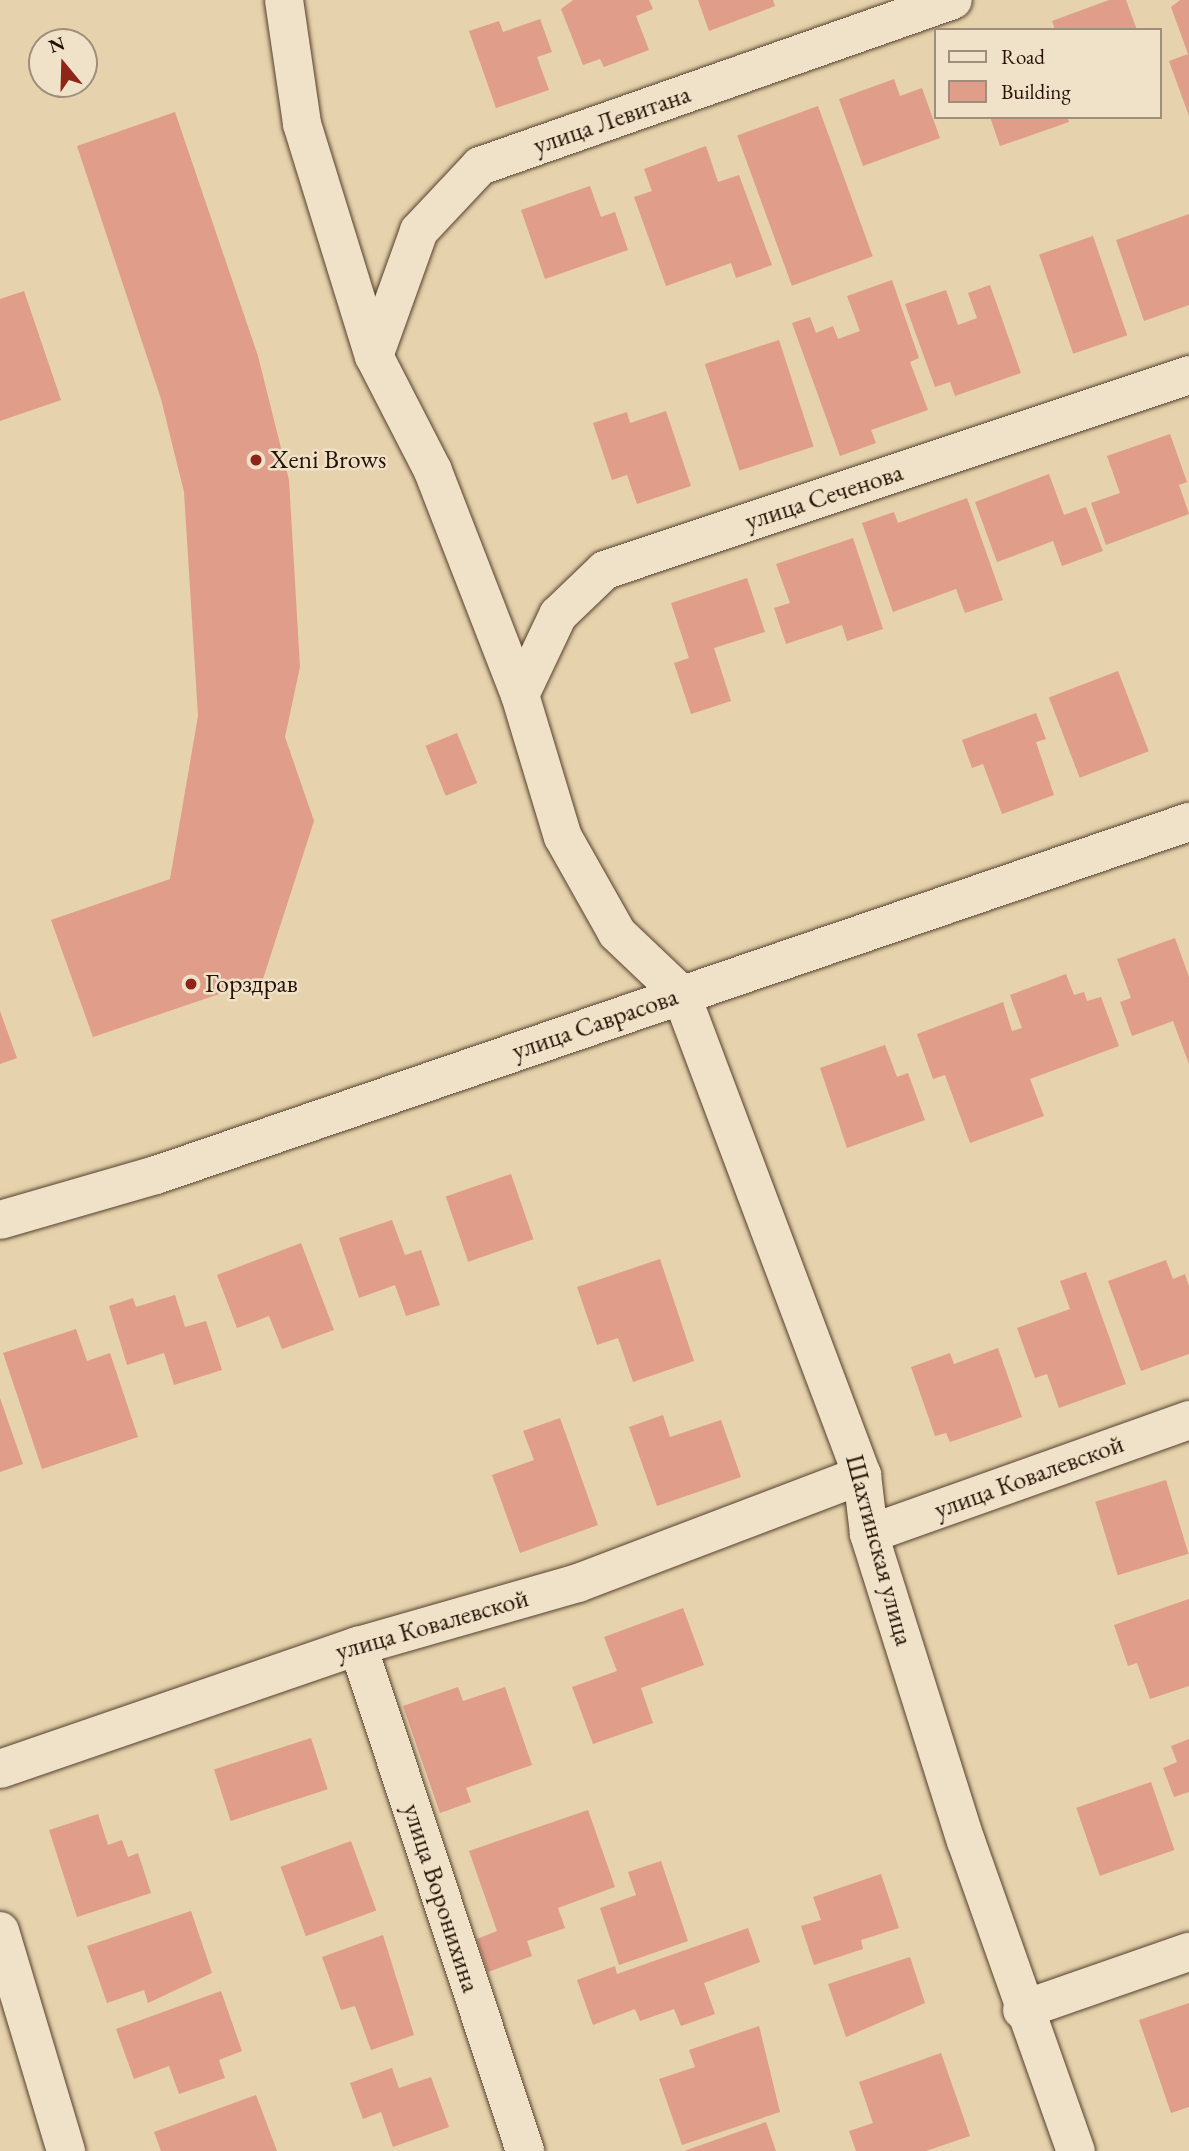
<!DOCTYPE html>
<html>
<head>
<meta charset="utf-8">
<style>
  body { margin:0 }
  #map { position:relative; width:1189px; height:2151px; overflow:hidden; background:#e6d2ac; font-family:"EB Garamond",serif }
  div>[style] { position:absolute }
  .building>* { inset:0; background:#df9d8a; transform-origin:0 0 }
  .roads { filter:drop-shadow(0 0 2px #56412d) drop-shadow(0 0 2px #56412d) }
  .minor>* { height:38px; margin:-19px; padding:0 19px; transform-origin:19px; border-radius:19px; background:#efe2c9 }
  .dots>* { width:19px; height:19px; translate:-50% -50%; box-sizing:border-box; border:4px solid #efe2c9; border-radius:50% }
  span { translate:-50% -50%; white-space:nowrap; text-align:center; line-height:1.15; -webkit-text-stroke:5px #efe2c9; paint-order:stroke }
  .street-label { font-size:26px; color:#261103 }
  .poi-label { font-size:26px; color:#261103 }
  .left { translate:0 -50%; text-align:left }
  .legend { position:absolute; left:934px; top:28px; width:228px; height:91px; box-sizing:border-box; background:#efe2c9; border:2px solid #9f8e7a; margin:0; padding:9px 12px; list-style:none; font-size:21px; color:#261103 }
  .legend li { display:flex; align-items:center; gap:14px; height:35px }
  .legend b { width:35px; border:2px solid #9f8e7a }
  .north { position:absolute; left:28px; top:28px; width:70px; height:70px; box-sizing:border-box; background:#efe2c9; border:2px solid #9f8e7a; border-radius:50%; rotate:341deg; font-size:19px; font-weight:700; line-height:28px; text-align:center; color:#261103 }
  .north::after { content:''; display:block; margin:auto; width:24px; height:32px; background:#8f2418; clip-path:polygon(50% 0,100% 100%,50% 72%,0 100%) }
</style>
</head>
<body>
<div id="map">
  <div class="building">
    <div style="clip-path:polygon(573px 0,649px 0,653px 9px,636px 16px,649px 50px,604px 67px,600px 59px,583px 65px,561px 9px)"></div>
    <div style="clip-path:polygon(698px 0,773px 0,775px 6px,709px 31px)"></div>
    <div style="clip-path:polygon(1109px 0,1126px 0,1137px 30px,1055px 30px,1052px 21px)"></div>
    <div style="clip-path:polygon(1180px 0,1189px 0,1189px 116px,1169px 61px,1188px 54px,1171px 7px)"></div>
    <div style="clip-path:polygon(540px 19px,552px 52px,537px 57px,549px 90px,496px 108px,469px 31px,499px 21px,503px 32px)"></div>
    <div style="clip-path:polygon(894px 79px,900px 96px,922px 88px,940px 138px,863px 166px,839px 99px)"></div>
    <div style="left:818px;top:106px;width:160px;height:86px;rotate:70deg"></div>
    <div style="clip-path:polygon(175px 112px,258px 356px,289px 480px,300px 667px,285px 737px,314px 821px,263px 979px,93px 1037px,51px 920px,170px 879px,198px 716px,184px 492px,161px 399px,77px 146px)"></div>
    <div style="clip-path:polygon(990px 117px,1067px 117px,1069px 122px,1000px 146px)"></div>
    <div style="clip-path:polygon(706px 146px,718px 182px,739px 175px,772px 265px,736px 278px,731px 263px,666px 286px,634px 197px,652px 191px,644px 169px)"></div>
    <div style="clip-path:polygon(590px 186px,601px 217px,615px 212px,628px 250px,545px 279px,521px 210px)"></div>
    <div style="clip-path:polygon(1189px 214px,1189px 305px,1144px 321px,1116px 240px)"></div>
    <div style="left:1093px;top:236px;width:105px;height:57px;rotate:71deg"></div>
    <div style="clip-path:polygon(892px 280px,919px 358px,910px 362px,928px 410px,871px 430px,876px 443px,840px 456px,792px 323px,810px 317px,816px 333px,833px 326px,838px 339px,860px 331px,847px 296px)"></div>
    <div style="clip-path:polygon(990px 285px,1021px 373px,955px 396px,950px 382px,935px 387px,905px 304px,946px 290px,958px 325px,977px 318px,968px 293px)"></div>
    <div style="clip-path:polygon(24px 291px,61px 400px,0 421px,0 299px)"></div>
    <div style="left:779px;top:340px;width:112px;height:78px;rotate:72deg"></div>
    <div style="clip-path:polygon(666px 411px,691px 486px,637px 504px,627px 475px,612px 480px,593px 423px,627px 412px,630px 423px)"></div>
    <div style="clip-path:polygon(1170px 434px,1187px 482px,1179px 485px,1189px 514px,1106px 545px,1091px 503px,1120px 493px,1107px 456px)"></div>
    <div style="clip-path:polygon(1049px 474px,1064px 515px,1086px 507px,1103px 551px,1062px 566px,1053px 541px,997px 562px,975px 502px)"></div>
    <div style="clip-path:polygon(967px 498px,1003px 600px,965px 613px,956px 589px,893px 612px,862px 523px,894px 512px,898px 523px)"></div>
    <div style="clip-path:polygon(853px 538px,883px 629px,847px 641px,842px 625px,786px 644px,774px 608px,790px 603px,776px 564px)"></div>
    <div style="clip-path:polygon(747px 578px,765px 632px,714px 648px,731px 701px,691px 714px,674px 663px,689px 658px,671px 603px)"></div>
    <div style="left:1118px;top:671px;width:86px;height:74px;rotate:69deg"></div>
    <div style="clip-path:polygon(1036px 713px,1046px 739px,1036px 742px,1054px 795px,1002px 814px,983px 764px,972px 768px,962px 740px)"></div>
    <div style="left:457px;top:733px;width:54px;height:34px;rotate:68deg"></div>
    <div style="clip-path:polygon(1175px 938px,1189px 977px,1189px 1064px,1173px 1021px,1132px 1036px,1120px 1002px,1131px 998px,1117px 959px)"></div>
    <div style="clip-path:polygon(1066px 974px,1074px 995px,1084px 992px,1087px 1001px,1101px 997px,1119px 1046px,1030px 1079px,1044px 1116px,970px 1143px,945px 1075px,933px 1079px,917px 1034px,1003px 1002px,1012px 1031px,1022px 1028px,1010px 995px)"></div>
    <div style="clip-path:polygon(0 1011px,17px 1058px,0 1064px)"></div>
    <div style="clip-path:polygon(885px 1045px,897px 1077px,908px 1073px,925px 1120px,847px 1148px,820px 1068px)"></div>
    <div style="left:511px;top:1174px;width:69px;height:69px;rotate:71deg"></div>
    <div style="clip-path:polygon(392px 1220px,405px 1255px,421px 1250px,440px 1305px,406px 1316px,395px 1285px,359px 1298px,339px 1238px)"></div>
    <div style="clip-path:polygon(301px 1243px,334px 1330px,282px 1349px,269px 1316px,237px 1328px,217px 1275px)"></div>
    <div style="clip-path:polygon(660px 1259px,694px 1361px,633px 1382px,618px 1338px,597px 1345px,577px 1287px)"></div>
    <div style="clip-path:polygon(1166px 1260px,1173px 1279px,1185px 1274px,1189px 1286px,1189px 1354px,1141px 1371px,1108px 1281px)"></div>
    <div style="clip-path:polygon(1086px 1272px,1126px 1384px,1059px 1408px,1047px 1374px,1035px 1378px,1017px 1328px,1070px 1309px,1060px 1281px)"></div>
    <div style="clip-path:polygon(175px 1295px,185px 1327px,206px 1321px,222px 1370px,174px 1385px,164px 1353px,127px 1365px,109px 1306px,133px 1298px,136px 1307px)"></div>
    <div style="clip-path:polygon(76px 1329px,87px 1361px,110px 1353px,138px 1437px,42px 1469px,3px 1353px)"></div>
    <div style="clip-path:polygon(998px 1348px,1022px 1417px,950px 1442px,946px 1433px,935px 1436px,911px 1367px,950px 1353px,954px 1364px)"></div>
    <div style="clip-path:polygon(0 1398px,23px 1464px,0 1472px)"></div>
    <div style="clip-path:polygon(663px 1415px,670px 1437px,721px 1420px,741px 1477px,657px 1506px,629px 1427px)"></div>
    <div style="clip-path:polygon(560px 1418px,598px 1525px,520px 1553px,492px 1475px,534px 1460px,523px 1431px)"></div>
    <div style="left:1166px;top:1480px;width:77px;height:74px;rotate:73deg"></div>
    <div style="clip-path:polygon(1189px 1599px,1189px 1686px,1150px 1699px,1137px 1663px,1128px 1666px,1114px 1625px)"></div>
    <div style="clip-path:polygon(683px 1608px,704px 1665px,641px 1688px,653px 1723px,593px 1744px,572px 1687px,617px 1671px,604px 1637px)"></div>
    <div style="clip-path:polygon(458px 1687px,463px 1701px,505px 1687px,532px 1765px,466px 1788px,471px 1802px,440px 1813px,403px 1706px)"></div>
    <div style="left:311px;top:1738px;width:54px;height:102px;rotate:72deg"></div>
    <div style="clip-path:polygon(1189px 1739px,1189px 1792px,1174px 1797px,1163px 1768px,1177px 1762px,1171px 1746px)"></div>
    <div style="left:1151px;top:1782px;width:72px;height:79px;rotate:71deg"></div>
    <div style="clip-path:polygon(588px 1810px,615px 1887px,558px 1908px,565px 1928px,527px 1941px,532px 1956px,488px 1972px,477px 1939px,497px 1931px,469px 1851px)"></div>
    <div style="clip-path:polygon(98px 1814px,108px 1845px,122px 1840px,128px 1857px,138px 1853px,151px 1893px,77px 1917px,49px 1830px)"></div>
    <div style="left:351px;top:1841px;width:74px;height:75px;rotate:70deg"></div>
    <div style="clip-path:polygon(661px 1861px,688px 1941px,619px 1965px,600px 1908px,636px 1895px,628px 1872px)"></div>
    <div style="clip-path:polygon(881px 1874px,899px 1928px,861px 1940px,863px 1949px,814px 1965px,801px 1926px,821px 1920px,813px 1897px)"></div>
    <div style="clip-path:polygon(191px 1911px,212px 1973px,148px 2003px,144px 1990px,107px 2003px,87px 1946px)"></div>
    <div style="clip-path:polygon(748px 1928px,760px 1962px,704px 1983px,715px 2014px,681px 2026px,674px 2009px,640px 2021px,635px 2009px,593px 2025px,577px 1980px,615px 1966px,617px 1974px)"></div>
    <div style="clip-path:polygon(383px 1935px,414px 2035px,371px 2050px,355px 2006px,341px 2010px,322px 1957px)"></div>
    <div style="clip-path:polygon(910px 1957px,925px 2003px,846px 2037px,828px 1984px)"></div>
    <div style="clip-path:polygon(221px 1991px,242px 2051px,219px 2060px,225px 2078px,179px 2094px,169px 2066px,134px 2079px,116px 2029px)"></div>
    <div style="clip-path:polygon(1189px 2003px,1189px 2107px,1171px 2113px,1139px 2020px)"></div>
    <div style="clip-path:polygon(759px 2026px,780px 2112px,682px 2145px,659px 2079px,695px 2067px,689px 2050px)"></div>
    <div style="clip-path:polygon(941px 2053px,970px 2136px,926px 2151px,856px 2151px,849px 2131px,873px 2123px,859px 2082px)"></div>
    <div style="clip-path:polygon(392px 2068px,399px 2088px,431px 2077px,449px 2127px,393px 2147px,381px 2112px,363px 2119px,350px 2083px)"></div>
    <div style="clip-path:polygon(256px 2095px,277px 2151px,161px 2151px,154px 2132px)"></div>
    <div style="clip-path:polygon(766px 2122px,776px 2151px,684px 2151px)"></div>
  </div>
  <div class="roads">
    <div class="minor">
      <div style="left:284px;top:0;width:125px;rotate:81.7deg"></div>
      <div style="left:302px;top:124px;width:243px;rotate:72.8deg"></div>
      <div style="left:374px;top:356px;width:129px;rotate:62.8deg"></div>
      <div style="left:433px;top:471px;width:240px;rotate:68.8deg"></div>
      <div style="left:520px;top:695px;width:148px;rotate:73.2deg"></div>
      <div style="left:563px;top:837px;width:110px;rotate:60.6deg"></div>
      <div style="left:617px;top:933px;width:88px;rotate:43.6deg"></div>
      <div style="left:681px;top:994px;width:514px;rotate:69.38deg"></div>
      <div style="left:862px;top:1475px;width:59px;rotate:83.2deg"></div>
      <div style="left:869px;top:1534px;width:322px;rotate:72.5deg"></div>
      <div style="left:966px;top:1841px;width:329px;rotate:70.5deg"></div>
      <div style="left:374px;top:356px;width:133px;rotate:-70.2deg"></div>
      <div style="left:419px;top:231px;width:89px;rotate:-46.8deg"></div>
      <div style="left:480px;top:166px;width:501px;rotate:-19.34deg"></div>
      <div style="left:520px;top:695px;width:89px;rotate:-64.6deg"></div>
      <div style="left:558px;top:615px;width:65px;rotate:-43.8deg"></div>
      <div style="left:605px;top:570px;width:616px;rotate:-18.46deg"></div>
      <div style="left:0;top:1220px;width:162px;rotate:-16.1deg"></div>
      <div style="left:156px;top:1175px;width:1092px;rotate:-18.87deg"></div>
      <div style="left:869px;top:1534px;width:340px;rotate:-19.6deg"></div>
      <div style="left:358px;top:1646px;width:532px;rotate:71.7deg"></div>
      <div style="left:0;top:1769px;width:379px;rotate:-19deg"></div>
      <div style="left:358px;top:1646px;width:229px;rotate:-16deg"></div>
      <div style="left:578px;top:1583px;width:304px;rotate:-20.8deg"></div>
      <div style="left:0;top:1931px;width:230px;rotate:73.3deg"></div>
      <div style="left:1022px;top:2010px;width:177px;rotate:-19.2deg"></div>
    </div>
  </div>
  <div class="dots">
    <div style="left:256px;top:460px;background:#8f2418"></div>
    <div style="left:191px;top:984px;background:#8f2418"></div>
  </div>
  <div class="street-label">
    <span style="left:612px;top:120px;rotate:-19deg">улица Левитана</span>
    <span style="left:824px;top:497px;rotate:-18deg">улица Сеченова</span>
    <span style="left:595px;top:1024px;rotate:-19deg">улица Саврасова</span>
    <span style="left:1029px;top:1477px;rotate:-20deg">улица Ковалевской</span>
    <span style="left:879px;top:1550px;rotate:75deg">Шахтинская улица</span>
    <span style="left:432px;top:1625px;rotate:-16deg">улица Ковалевской</span>
    <span style="left:441px;top:1898px;rotate:72deg">улица Воронихина</span>
  </div>
  <div class="poi-label">
    <span class="left" style="left:270px;top:460px">Xeni Brows</span>
    <span class="left" style="left:205px;top:984px">Горздрав</span>
  </div>
  <ul class="legend">
  <li><b style="height:9px;background:#efe2c9"></b>Road</li>
  <li><b style="height:19px;background:#df9d8a"></b>Building</li>
  </ul>
  <div class="north">N</div>
</div>
</body>
</html>
